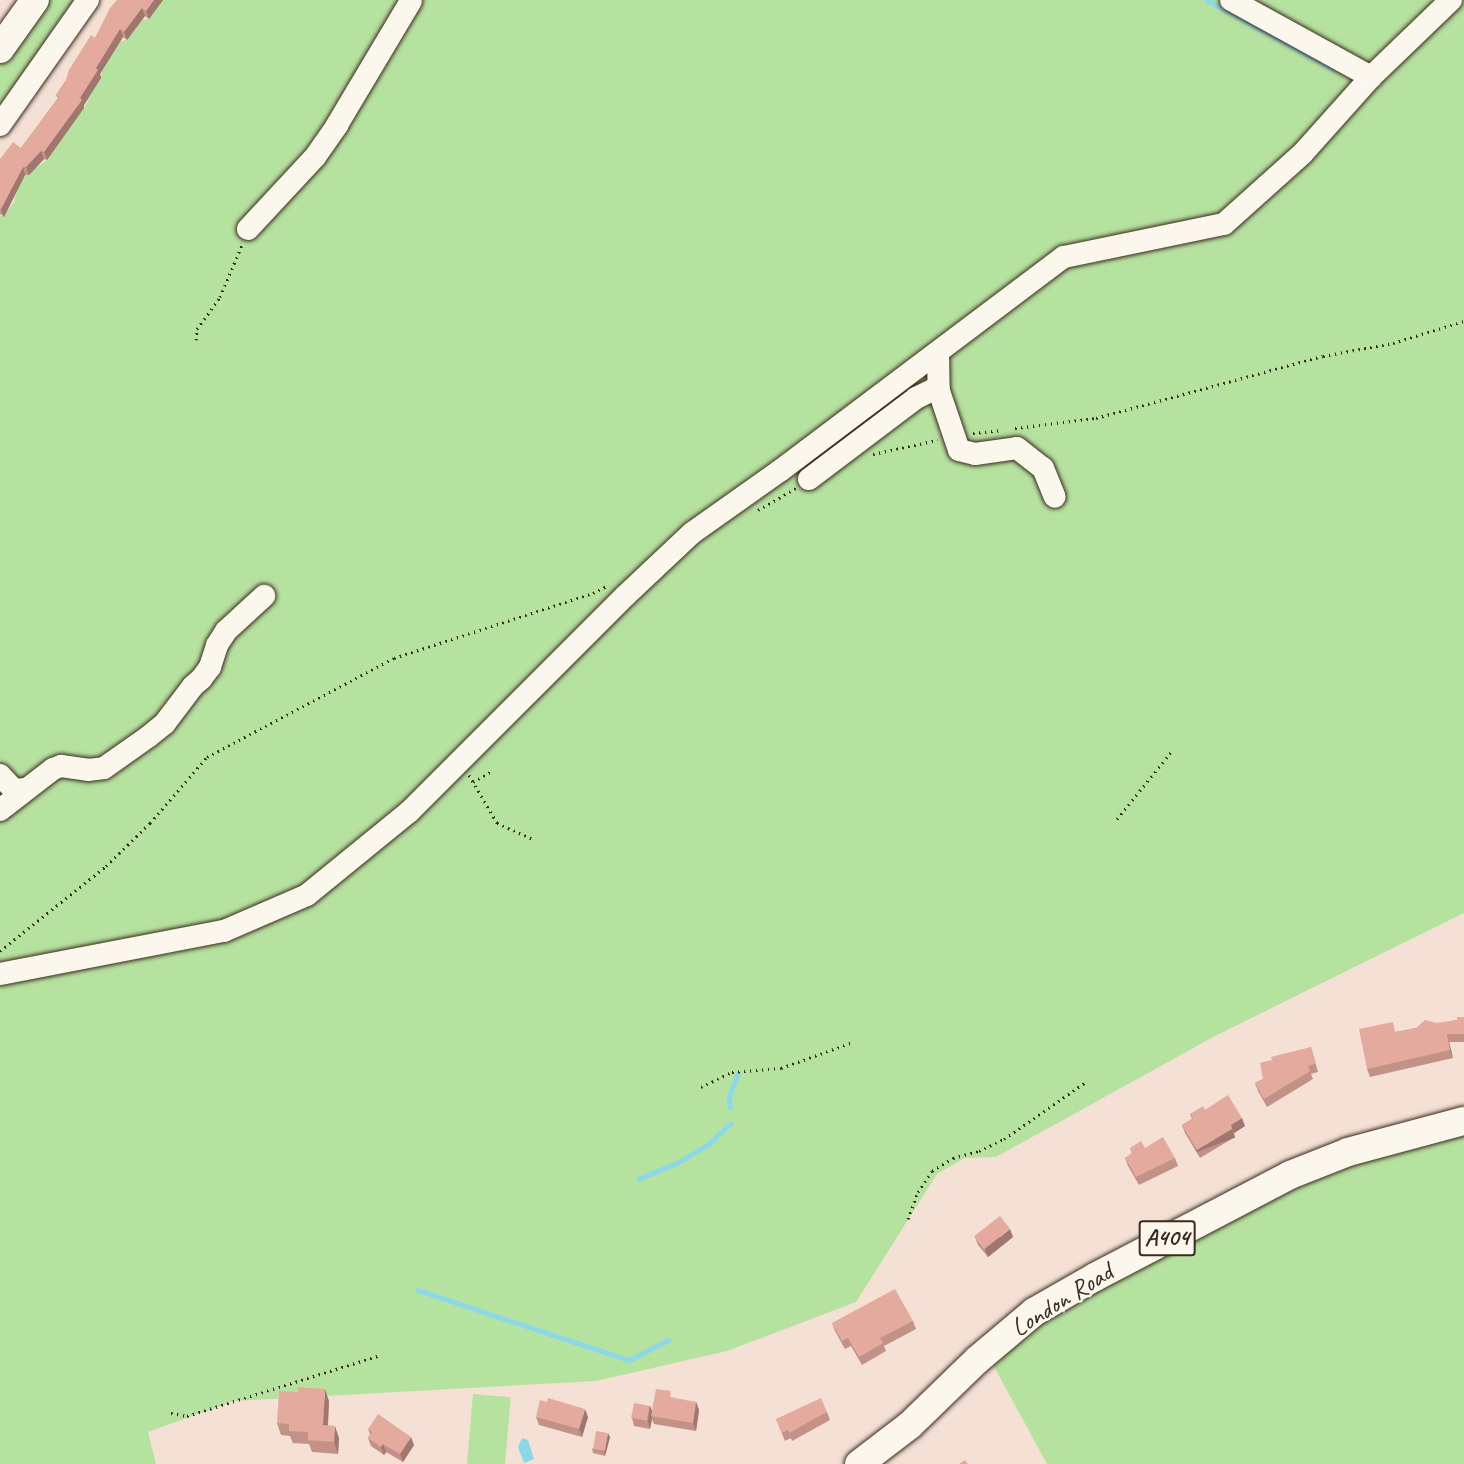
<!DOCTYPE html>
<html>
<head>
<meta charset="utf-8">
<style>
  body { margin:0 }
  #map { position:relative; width:1464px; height:1464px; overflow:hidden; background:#f4e0d4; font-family:Caveat,sans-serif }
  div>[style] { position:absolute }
  .green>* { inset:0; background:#b6e2a0; transform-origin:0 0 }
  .water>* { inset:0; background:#8ad8e8 }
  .stream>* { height:4.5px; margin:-2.25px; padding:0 2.25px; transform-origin:2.25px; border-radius:2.25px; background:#8ad8e8 }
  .path>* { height:3px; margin-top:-1.5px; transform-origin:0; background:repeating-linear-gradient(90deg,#3b2a1e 0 1.5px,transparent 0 6px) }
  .roads { filter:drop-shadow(0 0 2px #3b2a1e) drop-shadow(0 0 2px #3b2a1e) }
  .minor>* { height:22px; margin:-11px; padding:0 11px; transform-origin:11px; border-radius:11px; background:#fbf7ec }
  .major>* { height:28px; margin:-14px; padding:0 14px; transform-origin:14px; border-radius:14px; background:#fbf7ec }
  .wall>* { inset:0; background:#c39287 }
  .shaded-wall>* { inset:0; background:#9f776e; transform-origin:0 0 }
  .building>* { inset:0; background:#e3aa9d; transform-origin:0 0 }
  span { translate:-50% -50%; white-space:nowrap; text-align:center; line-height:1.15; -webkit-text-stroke:5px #fbf7ec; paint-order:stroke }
  .shield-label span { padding:2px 4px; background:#fbf7ec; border:2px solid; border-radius:4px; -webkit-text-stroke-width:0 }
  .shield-label { font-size:24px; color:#3b2a1e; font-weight:700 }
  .street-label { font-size:26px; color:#3b2a1e }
</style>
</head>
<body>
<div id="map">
  <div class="green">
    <div style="clip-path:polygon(45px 0,84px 0,0 119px,0 64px)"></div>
    <div style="clip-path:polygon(163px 0,1464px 0,1464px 913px,1215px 1036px,996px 1157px,965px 1158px,937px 1174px,856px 1302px,727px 1351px,596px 1381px,234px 1401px,148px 1432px,156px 1464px,0 1464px,0 216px,4px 216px,14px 202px,18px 187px,25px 175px,47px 160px,84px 108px,117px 42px,127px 40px,142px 20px,149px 19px)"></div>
    <div style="clip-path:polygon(1464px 1132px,1464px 1464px,1047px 1464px,991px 1361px,1031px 1326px,1323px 1172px)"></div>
    <div style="left:473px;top:1394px;width:38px;height:70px;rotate:5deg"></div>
  </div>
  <div class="water">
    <div style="clip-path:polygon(522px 1438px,528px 1440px,534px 1459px,524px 1463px,518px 1447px)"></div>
  </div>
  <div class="stream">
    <div style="left:1207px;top:0;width:144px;rotate:28.7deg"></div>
    <div style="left:730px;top:1108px;width:12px;rotate:-95deg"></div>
    <div style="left:729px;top:1096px;width:24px;rotate:-68deg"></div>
    <div style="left:638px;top:1179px;width:42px;rotate:-22.3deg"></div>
    <div style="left:677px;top:1163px;width:39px;rotate:-31deg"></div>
    <div style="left:710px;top:1143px;width:28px;rotate:-44deg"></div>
    <div style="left:418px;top:1290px;width:222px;rotate:18.4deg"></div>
    <div style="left:629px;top:1360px;width:44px;rotate:-27.1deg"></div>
  </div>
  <div class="path">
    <div style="left:196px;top:340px;width:11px;rotate:-85deg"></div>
    <div style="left:197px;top:329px;width:39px;rotate:-54deg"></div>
    <div style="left:220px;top:297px;width:56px;rotate:-67.1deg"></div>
    <div style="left:1015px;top:428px;width:82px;rotate:-7deg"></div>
    <div style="left:1096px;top:418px;width:235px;rotate:-15.3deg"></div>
    <div style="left:1323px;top:356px;width:71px;rotate:-10.5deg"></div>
    <div style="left:1393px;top:343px;width:74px;rotate:-17.2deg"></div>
    <div style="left:973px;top:433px;width:29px;rotate:-6deg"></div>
    <div style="left:873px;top:454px;width:66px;rotate:-12.3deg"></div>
    <div style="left:758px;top:510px;width:44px;rotate:-30.1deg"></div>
    <div style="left:469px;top:775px;width:56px;rotate:59.7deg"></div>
    <div style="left:497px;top:823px;width:39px;rotate:24deg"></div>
    <div style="left:473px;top:782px;width:22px;rotate:-30deg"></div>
    <div style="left:1117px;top:819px;width:86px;rotate:-51.1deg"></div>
    <div style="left:0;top:951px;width:136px;rotate:-38.7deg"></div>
    <div style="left:106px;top:866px;width:62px;rotate:-44.3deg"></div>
    <div style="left:150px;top:823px;width:87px;rotate:-49.2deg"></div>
    <div style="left:207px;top:757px;width:212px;rotate:-27.9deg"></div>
    <div style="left:394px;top:658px;width:209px;rotate:-18.1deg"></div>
    <div style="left:593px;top:593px;width:18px;rotate:-27deg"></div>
    <div style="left:701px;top:1087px;width:34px;rotate:-26deg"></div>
    <div style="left:732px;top:1072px;width:49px;rotate:-4.7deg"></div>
    <div style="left:781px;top:1068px;width:77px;rotate:-19.9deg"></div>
    <div style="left:908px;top:1219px;width:29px;rotate:-70deg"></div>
    <div style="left:918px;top:1192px;width:25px;rotate:-56deg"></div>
    <div style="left:932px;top:1171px;width:25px;rotate:-32deg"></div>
    <div style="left:953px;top:1158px;width:27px;rotate:-15deg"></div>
    <div style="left:979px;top:1151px;width:28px;rotate:-26deg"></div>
    <div style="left:1004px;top:1139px;width:101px;rotate:-34.9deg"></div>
    <div style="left:171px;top:1413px;width:16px;rotate:11deg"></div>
    <div style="left:187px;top:1416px;width:203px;rotate:-17.5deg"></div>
  </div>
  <div class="roads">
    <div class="minor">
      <div style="left:1231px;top:0;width:160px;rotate:28.8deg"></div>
      <div style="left:0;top:125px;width:153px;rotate:-54.9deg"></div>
      <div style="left:248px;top:229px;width:98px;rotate:-47.1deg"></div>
      <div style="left:315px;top:157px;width:39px;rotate:-55deg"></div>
      <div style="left:337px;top:125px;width:144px;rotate:-59.2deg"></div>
      <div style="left:938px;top:352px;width:39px;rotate:89deg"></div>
      <div style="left:939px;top:391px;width:62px;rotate:71.3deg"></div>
      <div style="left:959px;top:450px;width:16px;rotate:14deg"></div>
      <div style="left:975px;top:454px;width:42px;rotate:-8.1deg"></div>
      <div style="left:1017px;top:448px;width:33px;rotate:38deg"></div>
      <div style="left:1043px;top:468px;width:31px;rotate:68deg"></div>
      <div style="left:809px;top:479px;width:134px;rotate:-37.1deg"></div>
      <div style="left:916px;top:398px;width:25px;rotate:-26deg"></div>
      <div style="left:0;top:775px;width:21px;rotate:47deg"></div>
      <div style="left:14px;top:790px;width:12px;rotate:-5deg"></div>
      <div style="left:0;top:810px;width:67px;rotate:-37.7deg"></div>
      <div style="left:53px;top:769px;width:9px;rotate:-21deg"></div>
      <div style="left:61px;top:766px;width:27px;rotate:8deg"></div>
      <div style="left:88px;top:770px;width:16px;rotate:-7deg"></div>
      <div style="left:104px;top:768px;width:54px;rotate:-35.2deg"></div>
      <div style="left:148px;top:737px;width:22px;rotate:-39deg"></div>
      <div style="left:165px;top:723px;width:46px;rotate:-52.9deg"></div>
      <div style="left:193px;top:686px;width:11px;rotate:-41deg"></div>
      <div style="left:201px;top:679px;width:15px;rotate:-53deg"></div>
      <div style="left:210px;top:667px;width:23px;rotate:-72deg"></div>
      <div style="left:217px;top:645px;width:17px;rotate:-57deg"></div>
      <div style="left:226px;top:631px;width:52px;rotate:-42.6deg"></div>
      <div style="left:0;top:974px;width:228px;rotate:-10.9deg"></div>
      <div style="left:224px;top:931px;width:90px;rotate:-23.4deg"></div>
      <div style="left:307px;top:895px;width:133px;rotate:-39.2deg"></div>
      <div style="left:410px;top:811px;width:303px;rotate:-45deg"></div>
      <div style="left:624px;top:597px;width:93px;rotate:-43.3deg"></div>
      <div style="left:692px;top:533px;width:109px;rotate:-35.3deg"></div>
      <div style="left:781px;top:470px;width:354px;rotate:-37deg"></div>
      <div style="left:1064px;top:257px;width:163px;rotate:-11.7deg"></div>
      <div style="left:1224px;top:224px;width:106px;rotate:-41.9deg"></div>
      <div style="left:1303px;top:153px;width:102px;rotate:-48.2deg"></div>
      <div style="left:1371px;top:77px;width:111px;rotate:-43.9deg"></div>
    </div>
    <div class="major">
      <div style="left:0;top:49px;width:60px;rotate:-54.5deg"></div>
      <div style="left:859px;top:1464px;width:64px;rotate:-37.4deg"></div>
      <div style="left:910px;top:1425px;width:93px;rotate:-44.1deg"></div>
      <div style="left:977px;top:1360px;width:75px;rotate:-40.1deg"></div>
      <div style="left:1034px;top:1312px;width:70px;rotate:-29.8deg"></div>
      <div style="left:1095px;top:1277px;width:220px;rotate:-27.6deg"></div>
      <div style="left:1290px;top:1175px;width:62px;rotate:-21.6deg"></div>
      <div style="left:1348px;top:1152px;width:120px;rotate:-15deg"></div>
    </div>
  </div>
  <div class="wall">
    <div style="clip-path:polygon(117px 0,163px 0,149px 19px,145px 16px,127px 40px,123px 37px,100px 74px,101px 78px,84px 105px,84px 108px,47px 160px,44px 159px,29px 175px,25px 175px,4px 217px,0 214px,0 159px,21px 148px,58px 98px,56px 95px,95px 38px)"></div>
    <div style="clip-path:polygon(1464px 1017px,1464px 1042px,1449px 1042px,1453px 1058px,1370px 1077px,1367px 1069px,1396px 1032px,1457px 1020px)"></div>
    <div style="clip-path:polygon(1311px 1047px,1318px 1072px,1311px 1074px,1313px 1079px,1267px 1107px,1258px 1091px,1255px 1083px,1263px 1079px,1272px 1060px)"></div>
    <div style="clip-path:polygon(1205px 1110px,1245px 1126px,1234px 1133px,1235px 1137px,1200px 1158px,1185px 1133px,1182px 1125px,1192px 1119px,1190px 1114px)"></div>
    <div style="clip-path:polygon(1130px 1148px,1145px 1148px,1175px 1158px,1178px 1166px,1139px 1185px,1128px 1166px,1125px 1158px,1132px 1154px)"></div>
    <div style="clip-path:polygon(975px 1237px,1013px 1237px,988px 1257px,978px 1245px)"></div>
    <div style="clip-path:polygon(913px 1321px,916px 1329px,884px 1346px,886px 1351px,862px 1365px,851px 1346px,845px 1349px,835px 1331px,832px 1323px)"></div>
    <div style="clip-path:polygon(298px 1392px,329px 1401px,328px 1426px,339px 1438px,338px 1454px,312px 1452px,309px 1444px,293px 1443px,290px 1436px,281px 1435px,277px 1423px)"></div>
    <div style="clip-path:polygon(696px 1402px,699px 1410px,696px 1431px,654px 1424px,652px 1419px,650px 1429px,634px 1426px,632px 1418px,650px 1406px,652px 1411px)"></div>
    <div style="clip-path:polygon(827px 1412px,830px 1420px,792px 1441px,791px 1438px,785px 1441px,776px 1419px)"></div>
    <div style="clip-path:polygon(536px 1417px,588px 1417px,582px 1437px,539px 1425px)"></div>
    <div style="clip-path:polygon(368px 1429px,414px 1445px,403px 1462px,386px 1452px,384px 1455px,371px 1446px,368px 1438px,370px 1434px)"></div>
    <div style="clip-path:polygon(610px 1437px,605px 1456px,593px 1453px,592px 1449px)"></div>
  </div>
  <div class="shaded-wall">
    <div style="clip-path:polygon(154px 0,163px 0,149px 19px,146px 11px)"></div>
    <div style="clip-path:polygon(142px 8px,145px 16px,127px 40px,124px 32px)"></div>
    <div style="clip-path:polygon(120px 29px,123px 37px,100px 74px,101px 78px,84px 105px,84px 108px,47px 160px,44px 152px,80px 98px,96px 68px)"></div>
    <div style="clip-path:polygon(41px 151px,44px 159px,29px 175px,26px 167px)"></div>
    <div style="clip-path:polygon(23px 167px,25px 175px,4px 217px,1px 209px)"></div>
    <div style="clip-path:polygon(1447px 1034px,1453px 1058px,1450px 1050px)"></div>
    <div style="clip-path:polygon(1242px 1118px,1245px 1126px,1234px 1133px,1231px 1125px)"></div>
    <div style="left:1232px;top:1129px;width:9px;height:41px;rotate:69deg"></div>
    <div style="clip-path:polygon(1010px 1229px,1013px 1237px,988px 1257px,985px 1249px)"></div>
    <div style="clip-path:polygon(325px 1389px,329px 1401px,327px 1437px,323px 1425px)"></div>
    <div style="clip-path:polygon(696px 1402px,699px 1410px,696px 1431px,693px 1423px)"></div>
    <div style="clip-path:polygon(650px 1406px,653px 1414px,651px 1416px,652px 1419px,650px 1429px,648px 1421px)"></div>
    <div style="clip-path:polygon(585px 1409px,588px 1417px,582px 1437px,579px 1429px)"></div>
    <div style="clip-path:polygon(335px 1426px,339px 1438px,338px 1454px,334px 1442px)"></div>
    <div style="clip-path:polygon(608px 1433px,610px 1437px,605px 1456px,604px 1452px)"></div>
    <div style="clip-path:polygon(411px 1437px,414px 1445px,403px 1462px,400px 1454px)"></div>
    <div style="clip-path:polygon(383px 1444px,386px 1452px,384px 1455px,381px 1447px)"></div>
  </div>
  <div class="building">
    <div style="clip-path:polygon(117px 0,154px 0,146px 11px,142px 8px,124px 32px,120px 29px,96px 68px,98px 70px,80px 98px,82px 100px,44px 152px,41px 151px,26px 167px,23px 167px,1px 209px,0 208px,0 159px,13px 142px,21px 148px,59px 97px,56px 95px,65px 83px,69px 70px,91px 35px,95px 38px,110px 8px)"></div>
    <div style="clip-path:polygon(1457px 1017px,1464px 1017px,1464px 1034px,1447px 1034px,1450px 1050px,1367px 1069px,1359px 1029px,1393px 1022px,1395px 1032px,1416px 1028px,1425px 1020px,1436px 1023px,1457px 1020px)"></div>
    <div style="clip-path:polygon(1311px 1047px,1315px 1064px,1308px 1066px,1310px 1071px,1264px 1099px,1255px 1083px,1263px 1079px,1260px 1063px,1272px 1060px,1271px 1057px)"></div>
    <div style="clip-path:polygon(1228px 1095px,1242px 1118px,1231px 1125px,1232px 1129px,1197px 1150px,1182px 1125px,1193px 1118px,1190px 1114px,1203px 1106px,1205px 1110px)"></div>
    <div style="clip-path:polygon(1163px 1137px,1175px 1158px,1136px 1177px,1125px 1158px,1132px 1153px,1130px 1148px,1141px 1141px,1145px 1148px)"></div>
    <div style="left:1000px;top:1216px;width:16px;height:33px;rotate:52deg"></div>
    <div style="clip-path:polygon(895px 1289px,913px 1321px,880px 1338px,883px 1343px,859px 1357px,848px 1338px,842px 1341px,832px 1323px)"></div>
    <div style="clip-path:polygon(298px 1387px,325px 1389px,323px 1425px,335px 1426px,334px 1442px,308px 1440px,308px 1432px,289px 1431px,289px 1424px,277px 1423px,279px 1391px,298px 1392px)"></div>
    <div style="clip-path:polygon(656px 1389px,671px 1391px,670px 1397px,696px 1402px,693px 1423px,651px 1416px)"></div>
    <div style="clip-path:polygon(548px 1398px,585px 1409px,579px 1429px,536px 1417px,540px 1400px,547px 1402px)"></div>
    <div style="clip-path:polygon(821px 1398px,827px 1412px,789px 1433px,788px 1430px,782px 1433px,776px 1419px)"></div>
    <div style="left:634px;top:1403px;width:16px;height:15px;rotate:11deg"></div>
    <div style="clip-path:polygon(378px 1414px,411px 1437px,400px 1454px,383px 1444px,381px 1447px,368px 1438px,372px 1432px,368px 1429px)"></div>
    <div style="left:596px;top:1431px;width:12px;height:18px;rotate:9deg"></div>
    <div style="clip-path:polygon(965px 1460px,968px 1464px,959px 1464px)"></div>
  </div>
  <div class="shield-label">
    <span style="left:1167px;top:1238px">A404</span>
  </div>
  <div class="street-label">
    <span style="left:1062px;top:1300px;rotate:-32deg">London Road</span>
  </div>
</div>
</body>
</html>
